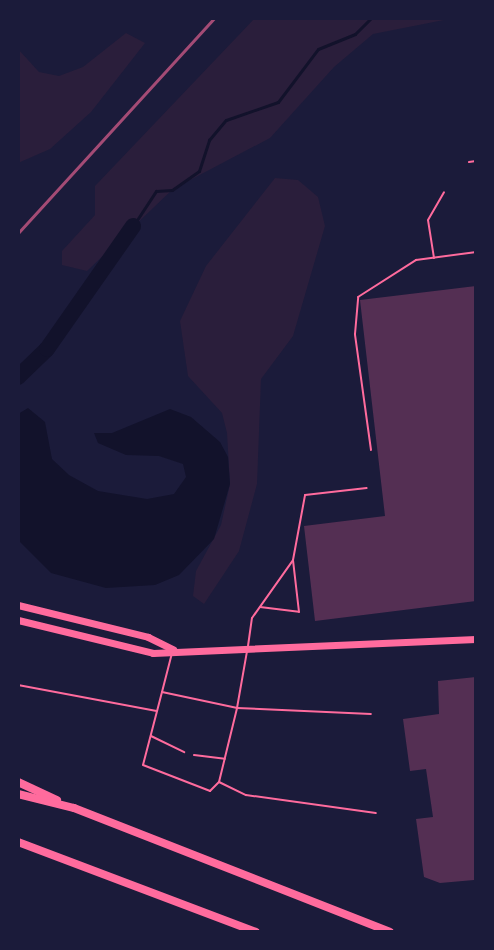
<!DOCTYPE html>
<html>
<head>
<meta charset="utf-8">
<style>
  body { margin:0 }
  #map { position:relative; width:494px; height:950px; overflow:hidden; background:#1b1b3a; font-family:"Playfair Display",serif }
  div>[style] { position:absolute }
  .green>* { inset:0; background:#2a1e3b }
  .water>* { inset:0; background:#12122b }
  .stream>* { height:3px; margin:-1.5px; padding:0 1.5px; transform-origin:1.5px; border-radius:1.5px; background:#12122b }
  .river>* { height:16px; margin:-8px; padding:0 8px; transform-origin:8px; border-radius:8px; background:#12122b }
  .building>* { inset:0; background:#542f53 }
  .service>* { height:2px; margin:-1px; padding:0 1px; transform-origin:1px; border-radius:1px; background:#ff6b9d }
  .secondary>* { height:7px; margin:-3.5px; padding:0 3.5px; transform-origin:3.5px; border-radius:3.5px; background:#ff6b9d }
  .motorway>* { height:8px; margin:-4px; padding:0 4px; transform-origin:4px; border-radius:4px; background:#ff6b9d }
  .rail>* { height:3px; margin:-1.5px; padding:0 1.5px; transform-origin:1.5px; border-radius:1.5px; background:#a44b75 }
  span { translate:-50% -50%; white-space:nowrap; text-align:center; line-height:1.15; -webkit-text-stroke:6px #1b1b3a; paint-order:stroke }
  .frame { position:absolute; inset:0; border:20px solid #1b1b3a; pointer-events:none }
</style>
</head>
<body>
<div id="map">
  <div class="green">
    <div style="clip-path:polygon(255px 18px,454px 18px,373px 34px,334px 67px,270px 138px,173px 189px,87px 271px,62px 265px,62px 251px,95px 215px,95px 186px)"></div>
    <div style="clip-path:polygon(126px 33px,145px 43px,91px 112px,50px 149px,18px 163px,18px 49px,39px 72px,59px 76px,83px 67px)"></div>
    <div style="clip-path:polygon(275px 178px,298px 180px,318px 197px,325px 226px,293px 336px,261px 379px,257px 484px,239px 551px,204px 604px,193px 596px,196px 571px,221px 525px,230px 484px,227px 433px,222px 413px,188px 376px,180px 321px,206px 266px)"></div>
  </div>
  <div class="water">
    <div style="clip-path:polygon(28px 408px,45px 422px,52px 459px,69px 475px,98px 491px,147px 499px,174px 494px,186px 477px,183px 464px,159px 456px,126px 455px,98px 443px,94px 433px,112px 433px,170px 409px,191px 417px,220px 442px,228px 457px,230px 484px,214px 539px,179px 575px,155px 585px,106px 588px,51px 573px,18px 540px,18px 414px)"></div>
  </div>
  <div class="stream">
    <div style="left:133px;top:226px;width:42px;rotate:-56.7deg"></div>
    <div style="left:156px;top:191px;width:16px;rotate:-4deg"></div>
    <div style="left:172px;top:190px;width:33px;rotate:-35deg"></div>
    <div style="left:199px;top:171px;width:33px;rotate:-72deg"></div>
    <div style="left:209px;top:140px;width:26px;rotate:-50deg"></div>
    <div style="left:226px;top:120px;width:55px;rotate:-19.1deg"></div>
    <div style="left:278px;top:102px;width:66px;rotate:-53deg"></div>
    <div style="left:318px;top:49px;width:40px;rotate:-22deg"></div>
    <div style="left:355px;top:34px;width:23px;rotate:-45deg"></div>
  </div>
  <div class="river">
    <div style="left:18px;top:377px;width:40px;rotate:-44deg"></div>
    <div style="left:47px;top:349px;width:150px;rotate:-55deg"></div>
  </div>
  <div class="building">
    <div style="clip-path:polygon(476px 286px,476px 601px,315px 621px,304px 526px,385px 516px,360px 300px)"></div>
    <div style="clip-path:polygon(476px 677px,476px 886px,474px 880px,440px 883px,424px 877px,416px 819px,433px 817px,426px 769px,410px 771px,403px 719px,439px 714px,438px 681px)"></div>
  </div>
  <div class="service">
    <div style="left:469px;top:162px;width:7px;rotate:-8deg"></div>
    <div style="left:434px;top:258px;width:38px;rotate:-99deg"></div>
    <div style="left:428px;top:220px;width:32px;rotate:-60deg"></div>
    <div style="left:371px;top:450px;width:117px;rotate:-97.9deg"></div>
    <div style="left:355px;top:334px;width:37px;rotate:-85deg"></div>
    <div style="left:358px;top:297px;width:69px;rotate:-32.5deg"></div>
    <div style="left:416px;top:260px;width:61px;rotate:-7.6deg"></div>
    <div style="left:260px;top:607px;width:39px;rotate:7deg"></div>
    <div style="left:299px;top:612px;width:52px;rotate:-96.6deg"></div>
    <div style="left:248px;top:646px;width:28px;rotate:-82deg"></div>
    <div style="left:252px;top:618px;width:71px;rotate:-54.7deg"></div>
    <div style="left:293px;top:560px;width:66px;rotate:-79.5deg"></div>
    <div style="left:305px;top:495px;width:62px;rotate:-6.4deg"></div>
    <div style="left:172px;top:653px;width:40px;rotate:104.4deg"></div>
    <div style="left:162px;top:692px;width:77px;rotate:12deg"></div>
    <div style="left:237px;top:708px;width:58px;rotate:-80deg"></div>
    <div style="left:18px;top:685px;width:141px;rotate:10.6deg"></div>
    <div style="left:162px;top:692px;width:75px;rotate:104.6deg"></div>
    <div style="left:143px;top:765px;width:72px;rotate:21.2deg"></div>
    <div style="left:210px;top:791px;width:13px;rotate:-45deg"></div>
    <div style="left:219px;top:782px;width:76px;rotate:-76.3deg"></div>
    <div style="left:237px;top:708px;width:134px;rotate:2.6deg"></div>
    <div style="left:151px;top:736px;width:37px;rotate:26deg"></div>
    <div style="left:194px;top:755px;width:31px;rotate:7deg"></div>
    <div style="left:219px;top:782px;width:30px;rotate:26deg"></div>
    <div style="left:246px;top:795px;width:131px;rotate:7.9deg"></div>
  </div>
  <div class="secondary">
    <div style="left:18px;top:605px;width:134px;rotate:13.8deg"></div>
    <div style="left:148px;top:637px;width:28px;rotate:26deg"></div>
    <div style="left:18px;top:620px;width:139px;rotate:13.7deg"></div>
    <div style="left:153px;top:653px;width:323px;rotate:-2.5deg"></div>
  </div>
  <div class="motorway">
    <div style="left:18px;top:782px;width:43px;rotate:24.8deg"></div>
    <div style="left:18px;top:794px;width:58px;rotate:14deg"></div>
    <div style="left:74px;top:808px;width:339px;rotate:21.4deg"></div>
    <div style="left:18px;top:842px;width:254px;rotate:20.7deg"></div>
  </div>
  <div class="rail">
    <div style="left:18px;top:233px;width:291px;rotate:-47.6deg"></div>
  </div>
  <div class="frame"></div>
</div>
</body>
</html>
